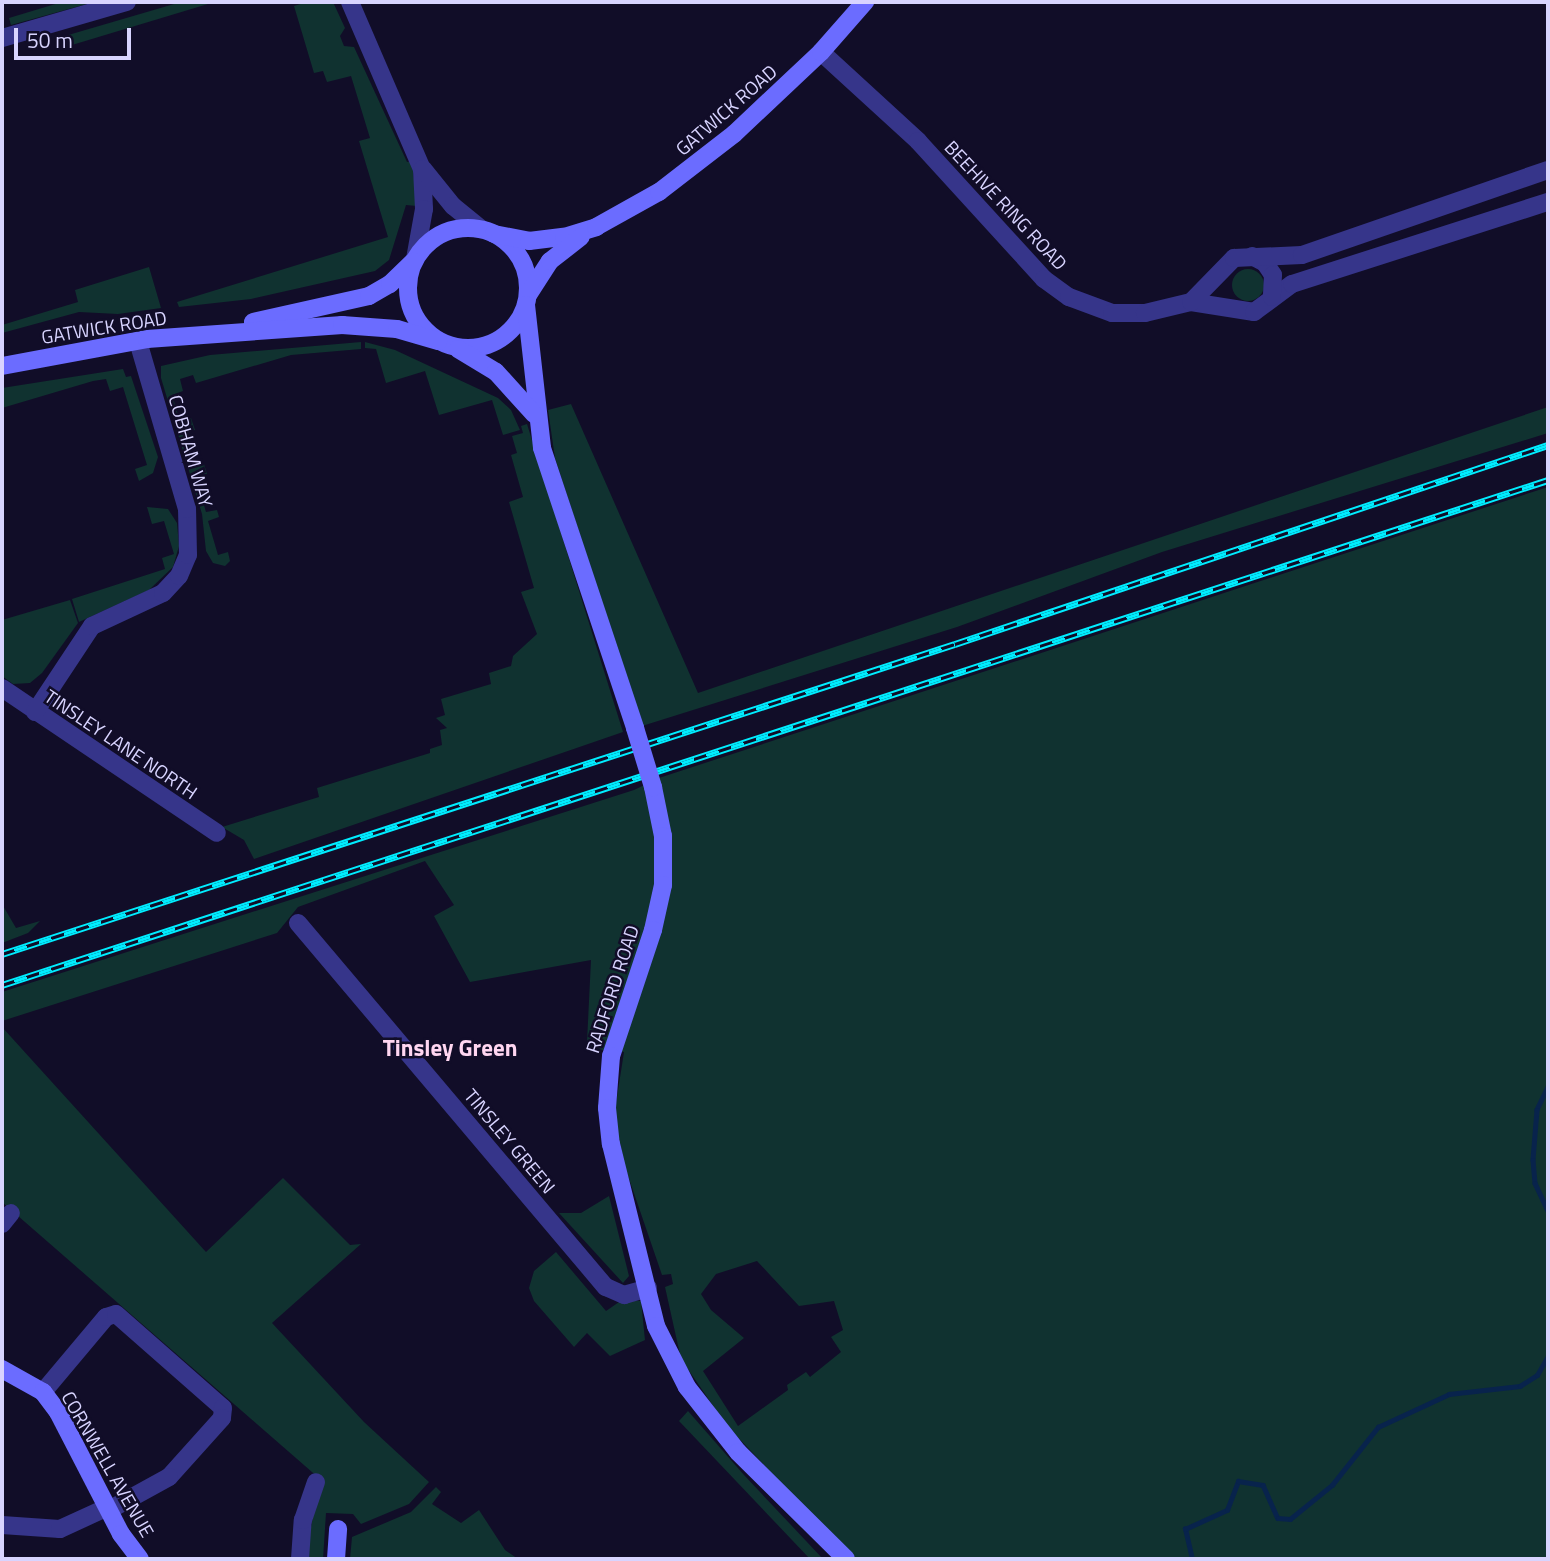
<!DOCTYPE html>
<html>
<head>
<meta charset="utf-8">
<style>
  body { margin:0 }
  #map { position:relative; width:1550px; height:1561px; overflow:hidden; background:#110d28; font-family:"Titillium Web",sans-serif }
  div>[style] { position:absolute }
  .green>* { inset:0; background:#103230 }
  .round { border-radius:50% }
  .stream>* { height:4.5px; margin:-2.25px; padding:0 2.25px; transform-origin:2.25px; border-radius:2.25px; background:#08234c }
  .street>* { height:18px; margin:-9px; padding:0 9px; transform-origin:9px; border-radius:9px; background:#36358a }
  .secondary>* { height:18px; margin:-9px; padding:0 9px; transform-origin:9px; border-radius:9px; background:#6b6cff }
  .secondary>.ring { margin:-9px; padding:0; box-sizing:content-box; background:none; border:18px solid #6b6cff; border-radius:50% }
  .rail>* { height:7px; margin-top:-3.5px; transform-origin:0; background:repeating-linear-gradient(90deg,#110d28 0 13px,#00edff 0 26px); box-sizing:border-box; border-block:2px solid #00edff }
  .secondary-bridge>* { height:18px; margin:-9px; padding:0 9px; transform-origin:9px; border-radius:9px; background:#6b6cff }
  span { translate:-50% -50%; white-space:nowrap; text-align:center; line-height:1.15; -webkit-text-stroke:5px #110d28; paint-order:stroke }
  .street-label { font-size:19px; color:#d8d4ff }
  .quarter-label { font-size:23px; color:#ffd6f1; font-weight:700 }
  .frame { position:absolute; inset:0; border:4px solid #d8d4ff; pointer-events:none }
  .scale { position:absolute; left:14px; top:28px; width:117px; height:32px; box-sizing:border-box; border:4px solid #d8d4ff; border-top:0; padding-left:9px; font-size:21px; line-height:24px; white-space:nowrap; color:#d8d4ff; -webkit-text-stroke:5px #110d28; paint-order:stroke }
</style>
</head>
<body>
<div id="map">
  <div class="green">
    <div style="clip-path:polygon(62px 2px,94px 2px,11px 25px,9px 18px)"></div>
    <div style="clip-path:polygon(181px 2px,208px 4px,62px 48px,58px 38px)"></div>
    <div style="clip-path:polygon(307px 2px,333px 2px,345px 28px,340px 36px,344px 46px,354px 47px,407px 162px,412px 161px,417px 206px,406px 205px,389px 260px,375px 271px,251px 299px,179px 307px,177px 302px,388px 237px,359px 141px,370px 138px,351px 76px,327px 82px,323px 71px,314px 73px,294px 6px)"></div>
    <div style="clip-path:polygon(149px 267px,161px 308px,118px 314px,79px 312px,2px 333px,2px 325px,78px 302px,75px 290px)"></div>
    <div class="round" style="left:1232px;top:269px;width:32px;height:32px"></div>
    <div style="clip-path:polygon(361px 342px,361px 349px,291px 355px,196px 383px,193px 375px,180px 379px,183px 391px,172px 395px,180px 421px,191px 418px,195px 430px,183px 434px,193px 467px,204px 464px,207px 474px,196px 478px,206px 512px,217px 510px,219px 517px,208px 521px,218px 555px,228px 552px,230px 561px,225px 566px,213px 563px,206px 551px,202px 514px,161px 378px,161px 366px,210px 355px)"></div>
    <div style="clip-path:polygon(365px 342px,395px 350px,498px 398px,511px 410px,520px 430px,503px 435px,492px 400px,439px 415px,425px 371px,386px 383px,376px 349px,365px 348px)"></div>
    <div style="clip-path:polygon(123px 369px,126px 377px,131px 376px,158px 457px,153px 473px,139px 481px,135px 469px,147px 465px,123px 387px,110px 391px,106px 379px,93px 381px,2px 408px,2px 388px)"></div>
    <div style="clip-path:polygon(571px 404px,698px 693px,1548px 407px,1548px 433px,1162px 552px,957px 627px,642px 726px,555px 458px,548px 410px)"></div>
    <div style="clip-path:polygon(527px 424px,623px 732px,254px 859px,244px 840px,222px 827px,319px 797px,317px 788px,430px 753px,430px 749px,442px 745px,440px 730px,447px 728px,436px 718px,445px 715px,441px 699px,491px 684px,489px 673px,511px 666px,513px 656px,537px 634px,521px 592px,534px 588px,509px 502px,523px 497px,511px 455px,517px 453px,512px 436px,523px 433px,521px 426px)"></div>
    <div style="clip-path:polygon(evenodd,1548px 487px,1548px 1559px,854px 1559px,727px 1426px,681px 1359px,665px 1287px,673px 1284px,671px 1274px,662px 1275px,626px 1170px,614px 1116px,624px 1052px,591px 1049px,587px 1042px,591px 960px,470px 982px,434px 916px,454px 905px,425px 861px,298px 907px,277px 933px,2px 1021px,2px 992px,634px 790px,659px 778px,1548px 487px,757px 1261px,799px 1306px,834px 1301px,843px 1330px,831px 1337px,841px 1352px,810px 1377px,806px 1372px,787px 1385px,788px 1390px,738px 1426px,703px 1371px,744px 1338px,711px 1310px,701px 1294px,716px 1274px,757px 1261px)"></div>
    <div style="clip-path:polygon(147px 507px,168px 509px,177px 523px,179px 546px,173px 567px,149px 590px,79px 622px,72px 599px,165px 569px,162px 558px,174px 554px,164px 521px,152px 524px)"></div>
    <div style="clip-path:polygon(70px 600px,78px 623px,42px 673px,30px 683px,13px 684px,2px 676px,2px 620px)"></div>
    <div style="clip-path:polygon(2px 904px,16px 928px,40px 921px,28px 933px,2px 943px)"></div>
    <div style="clip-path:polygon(2px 1027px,206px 1252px,283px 1178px,350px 1245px,361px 1244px,272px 1323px,364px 1422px,429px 1482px,409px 1504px,361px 1524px,353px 1514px,326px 1513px,323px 1559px,305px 1559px,320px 1479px,2px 1202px)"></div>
    <div style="clip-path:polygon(609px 1196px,629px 1276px,623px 1283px,559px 1213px,581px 1213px)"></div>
    <div style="clip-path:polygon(556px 1252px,606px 1311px,622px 1300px,641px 1301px,645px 1340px,610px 1356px,587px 1333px,574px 1347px,534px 1301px,529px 1288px,534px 1271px)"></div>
    <div style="clip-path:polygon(688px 1411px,744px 1475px,823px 1559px,810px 1559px,679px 1421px)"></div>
    <div style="clip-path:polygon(436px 1487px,441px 1492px,432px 1504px,461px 1523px,479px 1510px,505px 1550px,518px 1559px,350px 1559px,352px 1537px,411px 1512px)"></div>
  </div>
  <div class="stream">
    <div style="left:1548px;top:1087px;width:25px;rotate:116deg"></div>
    <div style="left:1537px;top:1110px;width:50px;rotate:94.6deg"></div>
    <div style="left:1533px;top:1160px;width:23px;rotate:85deg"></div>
    <div style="left:1535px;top:1183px;width:31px;rotate:65deg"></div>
    <div style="left:1192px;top:1559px;width:31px;rotate:-103deg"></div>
    <div style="left:1185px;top:1529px;width:46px;rotate:-24.3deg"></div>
    <div style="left:1227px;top:1510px;width:31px;rotate:-69deg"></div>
    <div style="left:1238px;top:1481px;width:25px;rotate:9deg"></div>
    <div style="left:1263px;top:1485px;width:36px;rotate:66deg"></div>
    <div style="left:1278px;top:1518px;width:12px;rotate:5deg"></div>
    <div style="left:1290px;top:1519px;width:54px;rotate:-39deg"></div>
    <div style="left:1332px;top:1485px;width:74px;rotate:-51.6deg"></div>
    <div style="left:1378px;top:1427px;width:78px;rotate:-24.9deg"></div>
    <div style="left:1449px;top:1394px;width:71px;rotate:-6.4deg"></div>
    <div style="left:1520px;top:1386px;width:20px;rotate:-33deg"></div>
    <div style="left:1537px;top:1375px;width:22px;rotate:-60deg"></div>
  </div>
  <div class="street">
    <div style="left:350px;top:2px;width:182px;rotate:66.7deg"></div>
    <div style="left:422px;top:169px;width:40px;rotate:87.1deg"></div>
    <div style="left:424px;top:209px;width:51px;rotate:100.2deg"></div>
    <div style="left:2px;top:38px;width:130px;rotate:-16.1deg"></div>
    <div style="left:821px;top:52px;width:132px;rotate:42.5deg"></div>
    <div style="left:918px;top:141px;width:187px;rotate:47.6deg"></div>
    <div style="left:1044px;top:279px;width:31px;rotate:36deg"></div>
    <div style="left:1069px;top:297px;width:46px;rotate:20.4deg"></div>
    <div style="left:1112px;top:313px;width:33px"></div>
    <div style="left:1145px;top:313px;width:47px;rotate:-13.4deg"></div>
    <div style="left:1191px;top:302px;width:64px;rotate:9deg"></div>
    <div style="left:1254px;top:312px;width:47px;rotate:-36.4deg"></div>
    <div style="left:1292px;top:284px;width:269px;rotate:-17.8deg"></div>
    <div style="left:423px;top:169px;width:48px;rotate:51deg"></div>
    <div style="left:453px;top:206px;width:36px;rotate:39deg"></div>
    <div style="left:1252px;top:256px;width:15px;rotate:28deg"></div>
    <div style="left:1265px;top:263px;width:14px;rotate:56deg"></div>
    <div style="left:1273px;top:275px;width:22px;rotate:93deg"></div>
    <div style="left:1191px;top:302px;width:62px;rotate:-45.7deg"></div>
    <div style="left:1234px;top:258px;width:68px;rotate:-2.5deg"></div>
    <div style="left:1302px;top:255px;width:260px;rotate:-19.1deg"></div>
    <div style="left:2px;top:688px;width:259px;rotate:34deg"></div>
    <div style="left:35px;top:712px;width:103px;rotate:-56.5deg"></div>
    <div style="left:92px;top:626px;width:78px;rotate:-24.9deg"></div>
    <div style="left:163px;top:593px;width:23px;rotate:-47deg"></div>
    <div style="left:179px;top:576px;width:23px;rotate:-67deg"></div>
    <div style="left:188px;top:555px;width:46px;rotate:-91.2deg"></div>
    <div style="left:187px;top:509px;width:175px;rotate:-106.3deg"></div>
    <div style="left:298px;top:923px;width:477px;rotate:49.8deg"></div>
    <div style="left:606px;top:1287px;width:20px;rotate:24deg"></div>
    <div style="left:624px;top:1295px;width:25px;rotate:-16deg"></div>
    <div style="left:2px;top:1224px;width:14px;rotate:-51deg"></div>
    <div style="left:43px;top:1392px;width:98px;rotate:-50deg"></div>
    <div style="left:106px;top:1317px;width:10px;rotate:-17deg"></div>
    <div style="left:116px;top:1314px;width:142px;rotate:41.3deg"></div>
    <div style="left:223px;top:1408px;width:10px;rotate:96deg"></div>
    <div style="left:222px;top:1418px;width:79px;rotate:131.9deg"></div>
    <div style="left:169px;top:1477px;width:68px;rotate:151.2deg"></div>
    <div style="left:2px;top:1525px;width:58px;rotate:3.9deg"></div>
    <div style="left:60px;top:1529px;width:53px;rotate:-24.6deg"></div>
    <div style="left:300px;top:1559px;width:39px;rotate:-86deg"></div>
    <div style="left:303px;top:1520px;width:40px;rotate:-71.1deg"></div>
  </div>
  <div class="secondary">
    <div class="ring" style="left:408px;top:228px;width:102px;height:102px"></div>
    <div style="left:494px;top:234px;width:36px;rotate:11deg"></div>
    <div style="left:529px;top:241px;width:35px;rotate:-7deg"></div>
    <div style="left:564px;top:237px;width:34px;rotate:-17deg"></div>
    <div style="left:596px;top:227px;width:72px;rotate:-29.1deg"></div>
    <div style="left:659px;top:192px;width:95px;rotate:-37.7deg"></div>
    <div style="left:734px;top:134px;width:120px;rotate:-43.3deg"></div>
    <div style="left:821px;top:52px;width:67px;rotate:-48.7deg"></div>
    <div style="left:528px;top:295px;width:40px;rotate:-57.1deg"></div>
    <div style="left:550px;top:261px;width:39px;rotate:-38deg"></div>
    <div style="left:526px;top:305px;width:144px;rotate:83.6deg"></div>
    <div style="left:542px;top:448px;width:295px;rotate:71.6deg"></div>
    <div style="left:253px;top:322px;width:119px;rotate:-12.6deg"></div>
    <div style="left:369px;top:296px;width:24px;rotate:-30deg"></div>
    <div style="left:390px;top:284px;width:32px;rotate:-44deg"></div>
    <div style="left:458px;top:349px;width:44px;rotate:31.2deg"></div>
    <div style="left:496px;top:372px;width:57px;rotate:47.9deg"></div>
    <div style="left:2px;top:366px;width:147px;rotate:-10.5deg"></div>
    <div style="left:147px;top:339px;width:196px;rotate:-4.1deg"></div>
    <div style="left:342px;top:325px;width:55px;rotate:4.2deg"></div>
    <div style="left:397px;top:329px;width:43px;rotate:16.3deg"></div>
    <div style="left:653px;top:787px;width:50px;rotate:78.5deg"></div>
    <div style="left:663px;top:836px;width:49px;rotate:90deg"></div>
    <div style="left:663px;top:885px;width:46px;rotate:102.5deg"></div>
    <div style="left:653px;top:930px;width:133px;rotate:108.4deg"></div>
    <div style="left:611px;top:1056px;width:52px;rotate:94.4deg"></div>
    <div style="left:607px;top:1108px;width:36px;rotate:84deg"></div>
    <div style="left:611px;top:1144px;width:187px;rotate:76.1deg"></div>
    <div style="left:656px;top:1326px;width:68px;rotate:63.1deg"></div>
    <div style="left:687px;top:1387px;width:83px;rotate:51.9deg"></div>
    <div style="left:738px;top:1452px;width:152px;rotate:44.7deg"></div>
    <div style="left:2px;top:1369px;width:47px;rotate:29.3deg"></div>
    <div style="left:43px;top:1392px;width:25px;rotate:53deg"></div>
    <div style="left:58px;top:1412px;width:137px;rotate:62.7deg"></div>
    <div style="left:121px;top:1534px;width:31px;rotate:53deg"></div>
    <div style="left:336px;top:1559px;width:30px;rotate:-86deg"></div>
  </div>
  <div class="rail">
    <div style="left:2px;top:954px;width:1002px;rotate:-18.02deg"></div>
    <div style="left:955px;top:644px;width:625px;rotate:-18.55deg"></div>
    <div style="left:2px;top:985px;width:1626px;rotate:-18.09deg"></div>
  </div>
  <div class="secondary-bridge">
    <div style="left:635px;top:728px;width:62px;rotate:73deg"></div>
  </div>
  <div class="street-label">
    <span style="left:726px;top:110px;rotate:-41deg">GATWICK ROAD</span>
    <span style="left:1006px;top:205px;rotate:47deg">BEEHIVE RING ROAD</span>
    <span style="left:104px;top:327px;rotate:-9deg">GATWICK ROAD</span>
    <span style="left:191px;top:451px;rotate:74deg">COBHAM WAY</span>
    <span style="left:121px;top:744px;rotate:34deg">TINSLEY LANE NORTH</span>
    <span style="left:612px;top:989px;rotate:-72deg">RADFORD ROAD</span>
    <span style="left:510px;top:1141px;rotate:50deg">TINSLEY GREEN</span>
    <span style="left:108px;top:1464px;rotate:60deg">CORNWELL AVENUE</span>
  </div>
  <div class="quarter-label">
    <span style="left:450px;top:1048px">Tinsley Green</span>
  </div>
  <div class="frame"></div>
  <div class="scale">50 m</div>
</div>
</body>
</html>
